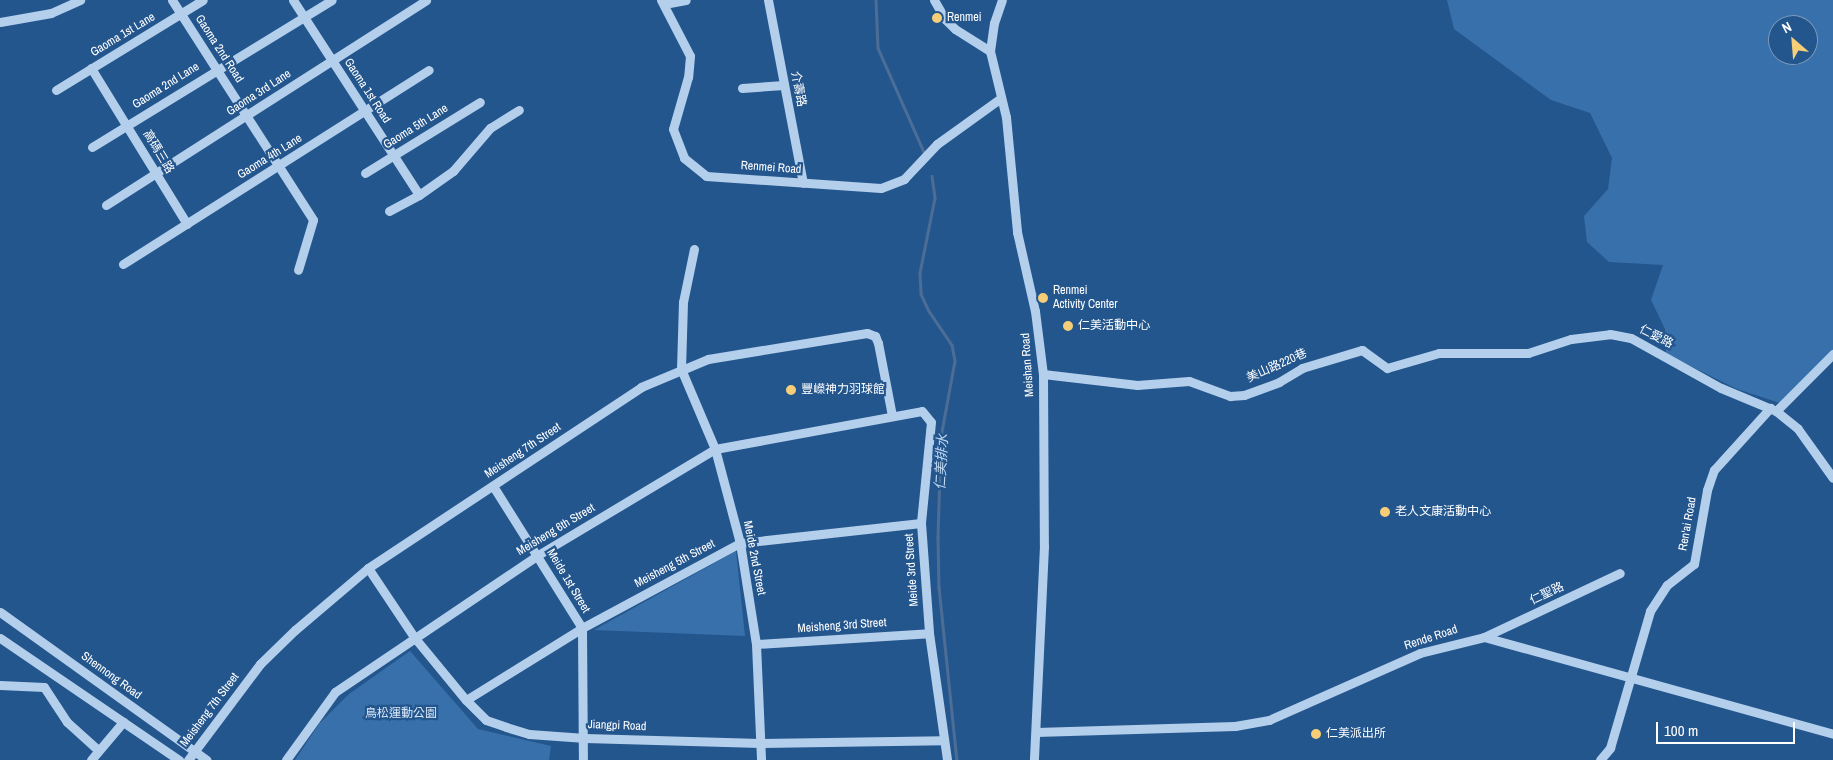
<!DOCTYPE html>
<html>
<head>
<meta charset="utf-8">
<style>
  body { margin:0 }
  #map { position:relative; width:1833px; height:760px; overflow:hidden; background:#24568e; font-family:"Archivo Narrow","Noto Sans TC",sans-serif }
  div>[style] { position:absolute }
  .green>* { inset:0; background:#3870ab }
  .stream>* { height:2.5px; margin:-1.25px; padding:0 1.25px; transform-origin:1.25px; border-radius:1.25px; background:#4c6e96 }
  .minor>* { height:9px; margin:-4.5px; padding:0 4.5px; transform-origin:4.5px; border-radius:4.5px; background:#b4cfeb }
  .dots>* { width:14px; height:14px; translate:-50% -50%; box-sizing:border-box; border:2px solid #24568e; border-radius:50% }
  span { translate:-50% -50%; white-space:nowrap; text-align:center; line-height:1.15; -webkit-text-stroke:4.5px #24568e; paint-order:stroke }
  .poi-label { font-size:12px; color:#fff }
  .left { translate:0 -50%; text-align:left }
  .street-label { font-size:12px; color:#fff }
  .park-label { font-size:12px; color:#d9e8f8 }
  .water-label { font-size:14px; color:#c0d9f2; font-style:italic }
  .north { position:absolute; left:1768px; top:15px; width:50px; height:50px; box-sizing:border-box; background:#24568e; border:1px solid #7c9abb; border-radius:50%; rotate:333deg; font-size:14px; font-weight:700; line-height:20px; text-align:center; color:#fff }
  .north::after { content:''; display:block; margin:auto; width:18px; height:22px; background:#f6ce78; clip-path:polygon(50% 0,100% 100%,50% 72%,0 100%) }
  .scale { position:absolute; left:1656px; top:722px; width:139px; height:22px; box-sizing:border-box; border:2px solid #fff; border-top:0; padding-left:6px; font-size:15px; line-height:18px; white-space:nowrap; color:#fff; -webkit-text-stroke:4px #24568e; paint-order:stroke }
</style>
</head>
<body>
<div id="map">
  <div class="green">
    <div style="clip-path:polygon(evenodd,1447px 0,1833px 0,1833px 358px,1783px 404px,1737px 389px,1666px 354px,1665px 329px,1651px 300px,1663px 265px,1609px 262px,1587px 242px,1584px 216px,1608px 189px,1612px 158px,1590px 113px,1551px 100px,1454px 29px,1447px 0,1778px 25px,1808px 25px,1808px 55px,1778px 55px,1778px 25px)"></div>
    <div style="clip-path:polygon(736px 551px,745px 636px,594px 630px)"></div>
    <div style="clip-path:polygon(410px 651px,478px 729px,551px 746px,549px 760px,295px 760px,319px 724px,349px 694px)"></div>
  </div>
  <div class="stream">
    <div style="left:876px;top:0;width:48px;rotate:87.6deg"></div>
    <div style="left:878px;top:48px;width:114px;rotate:66.1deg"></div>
    <div style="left:932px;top:176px;width:22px;rotate:82deg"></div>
    <div style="left:935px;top:198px;width:76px;rotate:101.3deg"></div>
    <div style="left:920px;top:273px;width:21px;rotate:87deg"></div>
    <div style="left:921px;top:294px;width:19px;rotate:65deg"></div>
    <div style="left:929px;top:311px;width:41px;rotate:55.9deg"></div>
    <div style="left:952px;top:345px;width:16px;rotate:79deg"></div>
    <div style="left:955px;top:361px;width:77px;rotate:100.4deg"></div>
    <div style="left:941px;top:437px;width:100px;rotate:91.7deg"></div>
    <div style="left:938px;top:537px;width:50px;rotate:88.9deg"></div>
    <div style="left:939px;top:587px;width:174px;rotate:84.1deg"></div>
  </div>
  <div class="minor">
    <div style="left:172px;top:0;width:261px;rotate:57.3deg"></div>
    <div style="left:313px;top:220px;width:52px;rotate:106.7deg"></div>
    <div style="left:293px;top:0;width:232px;rotate:57.1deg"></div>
    <div style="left:661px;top:0;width:63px;rotate:62.6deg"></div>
    <div style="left:690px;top:56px;width:21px;rotate:95deg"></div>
    <div style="left:688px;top:77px;width:54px;rotate:106.1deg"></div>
    <div style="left:673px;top:129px;width:31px;rotate:69deg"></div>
    <div style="left:684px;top:158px;width:28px;rotate:39deg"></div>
    <div style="left:706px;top:176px;width:175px;rotate:3.9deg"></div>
    <div style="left:881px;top:188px;width:25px;rotate:-21deg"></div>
    <div style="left:904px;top:179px;width:48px;rotate:-46.7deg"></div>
    <div style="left:937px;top:144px;width:79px;rotate:-35.7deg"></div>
    <div style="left:768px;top:0;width:186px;rotate:79.2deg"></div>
    <div style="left:934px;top:0;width:22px;rotate:60deg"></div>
    <div style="left:945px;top:19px;width:14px;rotate:45deg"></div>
    <div style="left:955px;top:29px;width:41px;rotate:32.2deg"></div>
    <div style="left:990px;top:51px;width:68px;rotate:76.4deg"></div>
    <div style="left:1006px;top:117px;width:116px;rotate:84.5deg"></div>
    <div style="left:1017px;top:232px;width:81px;rotate:77.2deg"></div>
    <div style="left:1035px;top:311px;width:64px;rotate:82.8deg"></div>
    <div style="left:1043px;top:374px;width:172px;rotate:89.7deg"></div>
    <div style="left:1044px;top:546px;width:214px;rotate:92.7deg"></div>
    <div style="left:664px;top:4px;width:22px;rotate:-10deg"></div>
    <div style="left:0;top:22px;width:52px;rotate:-10deg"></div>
    <div style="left:51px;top:13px;width:32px;rotate:-24deg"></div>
    <div style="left:990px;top:51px;width:28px;rotate:-82deg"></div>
    <div style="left:994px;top:23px;width:24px;rotate:-71deg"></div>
    <div style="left:91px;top:68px;width:183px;rotate:58.4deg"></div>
    <div style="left:742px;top:88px;width:42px;rotate:-4.1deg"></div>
    <div style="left:56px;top:90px;width:172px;rotate:-31.5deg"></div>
    <div style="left:92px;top:147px;width:281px;rotate:-31.5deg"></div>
    <div style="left:365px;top:173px;width:135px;rotate:-31.7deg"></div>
    <div style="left:106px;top:205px;width:380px;rotate:-32.6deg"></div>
    <div style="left:389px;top:211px;width:34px;rotate:-28deg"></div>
    <div style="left:419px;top:195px;width:42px;rotate:-35.2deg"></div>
    <div style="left:453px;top:171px;width:57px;rotate:-49.3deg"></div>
    <div style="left:490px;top:128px;width:34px;rotate:-32deg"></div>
    <div style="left:694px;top:249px;width:54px;rotate:101.7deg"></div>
    <div style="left:683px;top:302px;width:67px;rotate:91.7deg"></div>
    <div style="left:681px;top:369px;width:87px;rotate:67deg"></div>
    <div style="left:715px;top:449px;width:97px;rotate:75.1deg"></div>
    <div style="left:740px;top:543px;width:102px;rotate:81deg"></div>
    <div style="left:756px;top:644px;width:116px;rotate:87.5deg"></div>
    <div style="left:123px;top:264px;width:362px;rotate:-32.4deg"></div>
    <div style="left:1043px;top:374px;width:95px;rotate:6.7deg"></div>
    <div style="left:1137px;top:385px;width:52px;rotate:-4.4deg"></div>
    <div style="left:1189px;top:381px;width:44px;rotate:20.1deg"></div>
    <div style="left:1230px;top:396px;width:14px;rotate:-4deg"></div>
    <div style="left:1244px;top:395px;width:37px;rotate:-20deg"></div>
    <div style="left:1279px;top:382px;width:27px;rotate:-31deg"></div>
    <div style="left:1302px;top:368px;width:63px;rotate:-16.7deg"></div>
    <div style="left:1362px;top:350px;width:31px;rotate:36deg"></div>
    <div style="left:1387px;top:368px;width:54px;rotate:-16.1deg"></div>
    <div style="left:1439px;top:353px;width:89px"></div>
    <div style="left:1528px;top:353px;width:45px;rotate:-18deg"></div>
    <div style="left:1571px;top:339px;width:39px;rotate:-7deg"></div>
    <div style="left:1610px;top:334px;width:21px;rotate:11deg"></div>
    <div style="left:1631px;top:338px;width:103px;rotate:29.1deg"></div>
    <div style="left:1721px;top:388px;width:60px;rotate:22.7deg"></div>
    <div style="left:1776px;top:411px;width:28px;rotate:39deg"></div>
    <div style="left:1798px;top:429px;width:60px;rotate:54.5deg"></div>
    <div style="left:1776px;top:411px;width:81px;rotate:-45deg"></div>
    <div style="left:493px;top:486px;width:168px;rotate:57.9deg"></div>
    <div style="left:582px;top:628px;width:132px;rotate:89.6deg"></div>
    <div style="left:368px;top:568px;width:83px;rotate:56.3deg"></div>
    <div style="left:414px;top:637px;width:82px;rotate:50.5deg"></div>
    <div style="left:466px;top:700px;width:28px;rotate:45deg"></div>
    <div style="left:486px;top:720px;width:21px;rotate:19deg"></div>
    <div style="left:506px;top:727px;width:24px;rotate:17deg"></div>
    <div style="left:529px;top:734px;width:56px;rotate:4.1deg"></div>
    <div style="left:585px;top:738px;width:175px;rotate:1.6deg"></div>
    <div style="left:760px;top:743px;width:183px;rotate:-0.9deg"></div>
    <div style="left:0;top:612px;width:254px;rotate:35.6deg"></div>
    <div style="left:1484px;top:637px;width:150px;rotate:-25.2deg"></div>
    <div style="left:0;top:638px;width:217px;rotate:34.3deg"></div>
    <div style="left:756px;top:644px;width:173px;rotate:-3.6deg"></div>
    <div style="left:0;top:685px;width:44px;rotate:2.6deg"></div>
    <div style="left:44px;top:687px;width:42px;rotate:56.7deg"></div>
    <div style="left:67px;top:722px;width:42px;rotate:42.1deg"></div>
    <div style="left:466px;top:700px;width:137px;rotate:-31.8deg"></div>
    <div style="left:582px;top:628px;width:179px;rotate:-28.3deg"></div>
    <div style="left:740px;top:543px;width:182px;rotate:-6.3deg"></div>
    <div style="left:1036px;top:732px;width:199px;rotate:-1.7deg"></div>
    <div style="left:1235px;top:726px;width:35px;rotate:-10deg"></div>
    <div style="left:1269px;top:720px;width:165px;rotate:-23.9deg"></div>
    <div style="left:1420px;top:653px;width:66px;rotate:-14deg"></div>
    <div style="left:1484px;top:637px;width:362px;rotate:15.5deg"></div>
    <div style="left:91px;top:760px;width:50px;rotate:-49.9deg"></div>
    <div style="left:188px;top:760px;width:120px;rotate:-53.1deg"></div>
    <div style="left:260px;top:664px;width:49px;rotate:-44.2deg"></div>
    <div style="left:295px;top:630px;width:96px;rotate:-40.3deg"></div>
    <div style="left:368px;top:568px;width:328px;rotate:-33.5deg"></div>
    <div style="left:641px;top:387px;width:73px;rotate:-22.7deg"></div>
    <div style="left:708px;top:359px;width:161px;rotate:-9.3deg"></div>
    <div style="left:867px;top:333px;width:9px;rotate:21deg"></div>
    <div style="left:875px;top:336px;width:8px;rotate:67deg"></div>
    <div style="left:878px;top:343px;width:74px;rotate:79.1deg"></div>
    <div style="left:286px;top:760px;width:84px;rotate:-54.2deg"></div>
    <div style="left:335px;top:692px;width:245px;rotate:-34deg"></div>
    <div style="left:538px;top:555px;width:206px;rotate:-30.9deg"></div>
    <div style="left:715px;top:449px;width:210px;rotate:-10.4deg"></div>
    <div style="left:922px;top:411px;width:14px;rotate:51deg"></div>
    <div style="left:931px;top:422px;width:101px;rotate:95.7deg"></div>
    <div style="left:921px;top:523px;width:110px;rotate:85.8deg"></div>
    <div style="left:929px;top:633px;width:128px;rotate:81.9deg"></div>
    <div style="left:1600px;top:760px;width:16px;rotate:-50deg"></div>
    <div style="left:1610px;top:748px;width:143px;rotate:-73.7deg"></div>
    <div style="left:1650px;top:611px;width:31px;rotate:-57deg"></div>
    <div style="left:1667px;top:585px;width:34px;rotate:-38deg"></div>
    <div style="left:1694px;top:564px;width:75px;rotate:-80deg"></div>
    <div style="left:1707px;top:490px;width:21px;rotate:-71deg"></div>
    <div style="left:1714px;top:470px;width:84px;rotate:-47.9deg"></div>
  </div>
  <div class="dots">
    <div style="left:937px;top:18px;background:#f6ce78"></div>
    <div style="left:1043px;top:298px;background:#f6ce78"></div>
    <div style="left:1068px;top:326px;background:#f6ce78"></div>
    <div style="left:791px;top:390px;background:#f6ce78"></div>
    <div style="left:1385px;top:512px;background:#f6ce78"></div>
    <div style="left:1316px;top:734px;background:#f6ce78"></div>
  </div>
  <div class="poi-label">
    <span class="left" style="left:947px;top:18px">Renmei</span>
    <span class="left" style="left:1053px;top:298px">Renmei<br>Activity Center</span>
    <span class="left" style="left:1078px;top:326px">仁美活動中心</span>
    <span class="left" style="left:801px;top:390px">豐嶸神力羽球館</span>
    <span class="left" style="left:1395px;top:512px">老人文康活動中心</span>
    <span class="left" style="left:1326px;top:734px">仁美派出所</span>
  </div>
  <div class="street-label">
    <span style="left:123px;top:35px;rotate:-31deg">Gaoma 1st Lane</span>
    <span style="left:219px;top:49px;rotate:57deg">Gaoma 2nd Road</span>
    <span style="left:166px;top:86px;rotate:-32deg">Gaoma 2nd Lane</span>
    <span style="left:798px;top:89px;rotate:79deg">介壽路</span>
    <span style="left:367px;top:91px;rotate:57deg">Gaoma 1st Road</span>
    <span style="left:259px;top:93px;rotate:-33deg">Gaoma 3rd Lane</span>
    <span style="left:416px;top:127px;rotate:-32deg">Gaoma 5th Lane</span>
    <span style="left:158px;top:152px;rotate:59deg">高碼三路</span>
    <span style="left:270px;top:157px;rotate:-32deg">Gaoma 4th Lane</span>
    <span style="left:771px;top:168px;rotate:4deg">Renmei Road</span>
    <span style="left:1656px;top:337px;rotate:27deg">仁愛路</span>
    <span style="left:1028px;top:365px;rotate:-94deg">Meishan Road</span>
    <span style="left:1277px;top:366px;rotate:-24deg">美山路220巷</span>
    <span style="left:523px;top:451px;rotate:-34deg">Meisheng 7th Street</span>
    <span style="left:1688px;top:524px;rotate:-80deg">Ren'ai Road</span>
    <span style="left:556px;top:530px;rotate:-31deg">Meisheng 6th Street</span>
    <span style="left:754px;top:558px;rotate:79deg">Meide 2nd Street</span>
    <span style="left:675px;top:564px;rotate:-28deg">Meisheng 5th Street</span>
    <span style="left:912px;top:570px;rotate:-94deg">Meide 3rd Street</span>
    <span style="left:568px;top:581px;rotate:59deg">Meide 1st Street</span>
    <span style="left:1547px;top:594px;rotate:-25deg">仁聖路</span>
    <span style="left:842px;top:626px;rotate:-4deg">Meisheng 3rd Street</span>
    <span style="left:1431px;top:638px;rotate:-18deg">Rende Road</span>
    <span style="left:111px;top:676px;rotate:36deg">Shennong Road</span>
    <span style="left:210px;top:710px;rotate:-53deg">Meisheng 7th Street</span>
    <span style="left:617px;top:726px;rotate:2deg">Jiangpi Road</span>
  </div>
  <div class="park-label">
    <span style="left:401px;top:714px">鳥松運動公園</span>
  </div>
  <div class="water-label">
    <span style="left:941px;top:462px;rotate:-87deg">仁美排水</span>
  </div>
  <div class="north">N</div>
  <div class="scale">100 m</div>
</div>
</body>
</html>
